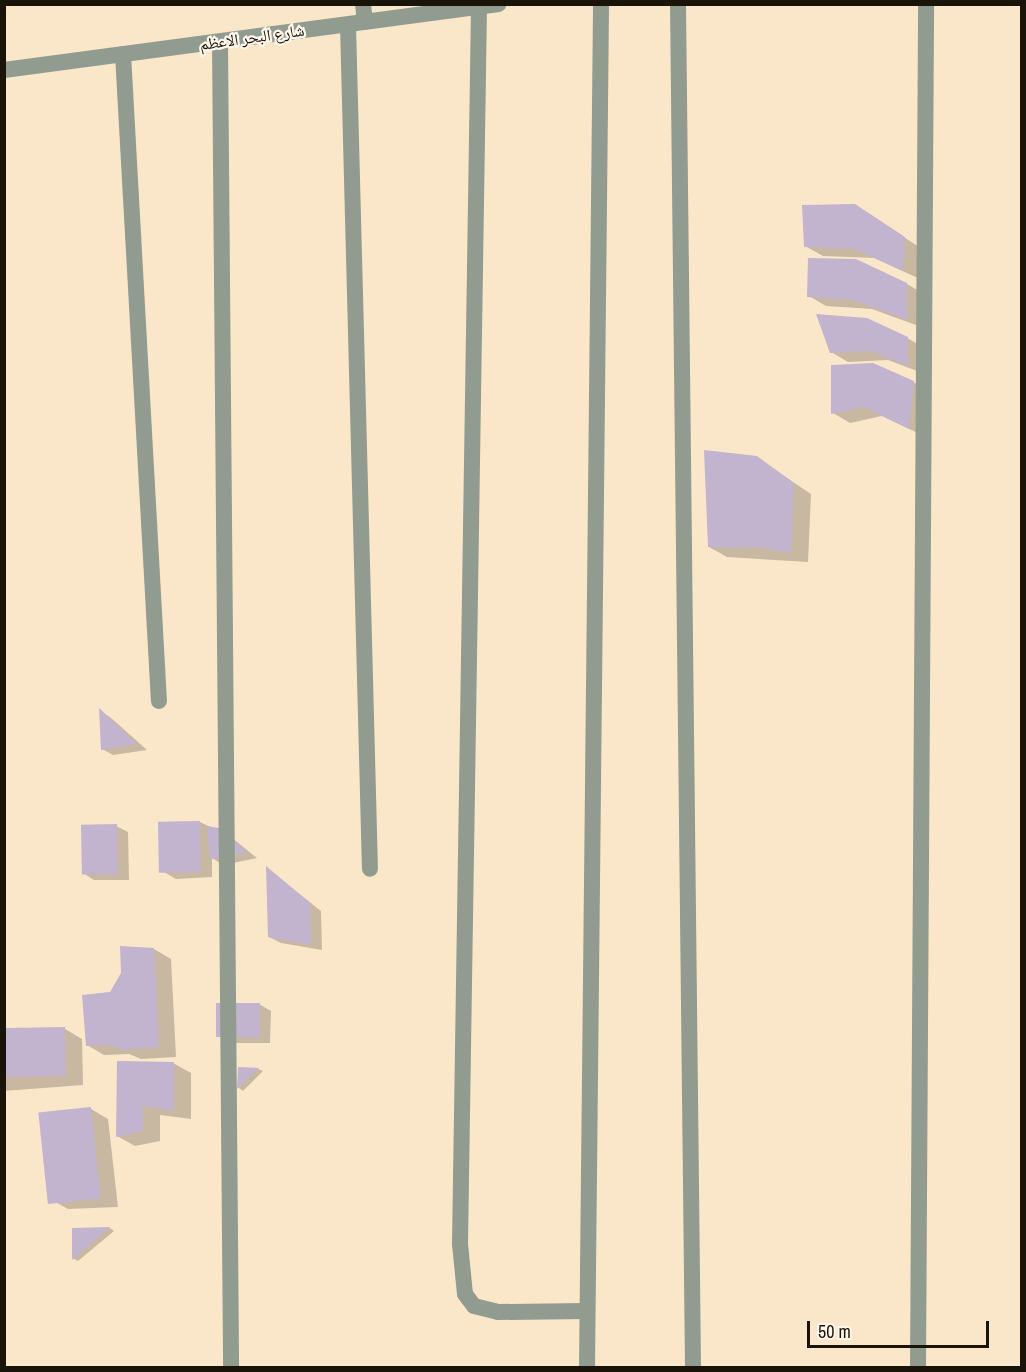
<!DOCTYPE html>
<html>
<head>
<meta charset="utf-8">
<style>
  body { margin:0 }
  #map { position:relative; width:1026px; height:1372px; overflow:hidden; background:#fae7ca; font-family:"Archivo Narrow","Noto Naskh Arabic",sans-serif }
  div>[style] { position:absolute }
  .shadow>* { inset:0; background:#0003 }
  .building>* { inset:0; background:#c2b3cf; transform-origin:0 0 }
  .minor>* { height:16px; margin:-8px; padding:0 8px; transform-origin:8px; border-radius:8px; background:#919b90 }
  span { translate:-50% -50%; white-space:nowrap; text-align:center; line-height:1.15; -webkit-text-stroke:4.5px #fef6eb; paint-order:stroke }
  .street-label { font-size:16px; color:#191309 }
  .frame { position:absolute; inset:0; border:6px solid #191309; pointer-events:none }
  .scale { position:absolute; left:807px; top:1321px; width:182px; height:27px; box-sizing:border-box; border:3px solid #191309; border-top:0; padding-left:8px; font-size:18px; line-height:21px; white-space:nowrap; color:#191309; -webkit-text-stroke:4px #fef6eb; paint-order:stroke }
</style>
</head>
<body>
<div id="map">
  <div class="shadow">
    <div style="clip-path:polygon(872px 216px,922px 249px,920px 279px,874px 258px,823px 256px,805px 246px)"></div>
    <div style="clip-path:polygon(907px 284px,924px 294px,924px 328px,872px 309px,826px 306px,809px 296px)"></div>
    <div style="clip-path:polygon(907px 338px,925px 348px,925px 374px,888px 360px,848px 362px,831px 352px)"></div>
    <div style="clip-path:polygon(913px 382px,930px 392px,926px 437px,882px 416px,850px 423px,833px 413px)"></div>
    <div style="clip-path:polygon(757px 458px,811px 494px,808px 562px,727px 557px,709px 547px)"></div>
    <div style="clip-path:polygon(100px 711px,110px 717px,147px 750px,113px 755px,102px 749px)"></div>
    <div style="clip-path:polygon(200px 822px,231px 837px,257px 858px,223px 865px,212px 858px,212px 877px,176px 879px,164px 872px,159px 824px)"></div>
    <div style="clip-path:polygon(116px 826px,128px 832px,129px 880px,94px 880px,83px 873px)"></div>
    <div style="clip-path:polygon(268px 869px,321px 911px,322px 950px,281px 943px,269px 937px)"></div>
    <div style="clip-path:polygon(154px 949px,171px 959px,176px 1057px,141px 1059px,129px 1054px,104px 1055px,87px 1045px,111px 993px)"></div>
    <div style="clip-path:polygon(259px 1004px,271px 1011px,270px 1043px,230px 1043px)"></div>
    <div style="clip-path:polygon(65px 1029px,82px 1039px,83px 1085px,4px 1091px,4px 1030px)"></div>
    <div style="clip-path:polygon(173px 1063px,191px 1073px,191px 1119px,160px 1115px,160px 1141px,135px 1146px,117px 1136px)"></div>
    <div style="clip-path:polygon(239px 1069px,258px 1069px,263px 1071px,243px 1091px,239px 1088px)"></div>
    <div style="clip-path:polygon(91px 1109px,108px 1119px,118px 1207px,68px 1209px,50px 1199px)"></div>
    <div style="clip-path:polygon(110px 1228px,114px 1231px,78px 1261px,74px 1259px,73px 1229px)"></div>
  </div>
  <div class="building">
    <div style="clip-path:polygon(855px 204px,905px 237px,903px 271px,855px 249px,804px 247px,802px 205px)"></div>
    <div style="clip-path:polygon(808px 258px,856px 259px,907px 283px,907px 320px,853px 300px,807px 297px)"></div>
    <div style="clip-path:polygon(816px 314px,867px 318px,908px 337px,908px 366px,870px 351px,830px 353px)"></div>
    <div style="clip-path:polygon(873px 363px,914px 381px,909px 429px,864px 407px,831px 414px,831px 365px)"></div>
    <div style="clip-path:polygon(704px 450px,757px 456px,794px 483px,791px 553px,761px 548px,708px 547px)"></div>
    <div style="clip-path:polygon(99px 708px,137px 744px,101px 750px)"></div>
    <div style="left:200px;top:821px;width:51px;height:42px;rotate:89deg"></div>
    <div style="left:117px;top:824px;width:50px;height:36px;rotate:89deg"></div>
    <div style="clip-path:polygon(207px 826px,219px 828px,248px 852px,210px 859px)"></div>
    <div style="clip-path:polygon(266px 866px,310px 903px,311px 945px,268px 937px)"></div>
    <div style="clip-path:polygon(120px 946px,154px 948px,159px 1047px,122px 1050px,110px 1045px,86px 1046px,82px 995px,110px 992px,121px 973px)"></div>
    <div style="left:216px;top:1003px;width:44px;height:34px"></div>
    <div style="left:65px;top:1027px;width:49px;height:61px;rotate:89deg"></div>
    <div style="clip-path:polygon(117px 1061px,174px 1062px,174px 1111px,143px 1106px,143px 1131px,116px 1137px)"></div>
    <div style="clip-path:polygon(238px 1067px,259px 1068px,237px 1089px)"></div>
    <div style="left:91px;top:1107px;width:92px;height:53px;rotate:84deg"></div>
    <div style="clip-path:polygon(110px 1227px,72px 1260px,72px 1228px)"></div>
  </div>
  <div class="minor">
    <div style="left:363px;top:4px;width:18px;rotate:84deg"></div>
    <div style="left:678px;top:4px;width:1364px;rotate:89.37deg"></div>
    <div style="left:479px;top:7px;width:1237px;rotate:90.88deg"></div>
    <div style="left:460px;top:1244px;width:50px;rotate:84.3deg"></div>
    <div style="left:465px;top:1294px;width:15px;rotate:53deg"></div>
    <div style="left:474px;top:1306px;width:25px;rotate:14deg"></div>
    <div style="left:498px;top:1312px;width:89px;rotate:-0.6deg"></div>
    <div style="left:348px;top:25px;width:844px;rotate:88.51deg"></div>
    <div style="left:220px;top:42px;width:1326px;rotate:89.52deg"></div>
    <div style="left:123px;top:54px;width:648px;rotate:86.82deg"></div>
    <div style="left:4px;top:70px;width:499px;rotate:-7.6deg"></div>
    <div style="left:587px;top:1368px;width:1364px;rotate:-89.41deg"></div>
    <div style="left:918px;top:1368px;width:1364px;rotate:-89.66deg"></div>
  </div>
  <div class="street-label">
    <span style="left:252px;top:37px;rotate:-8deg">شارع البحر الاعظم</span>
  </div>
  <div class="frame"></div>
  <div class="scale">50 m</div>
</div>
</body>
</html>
